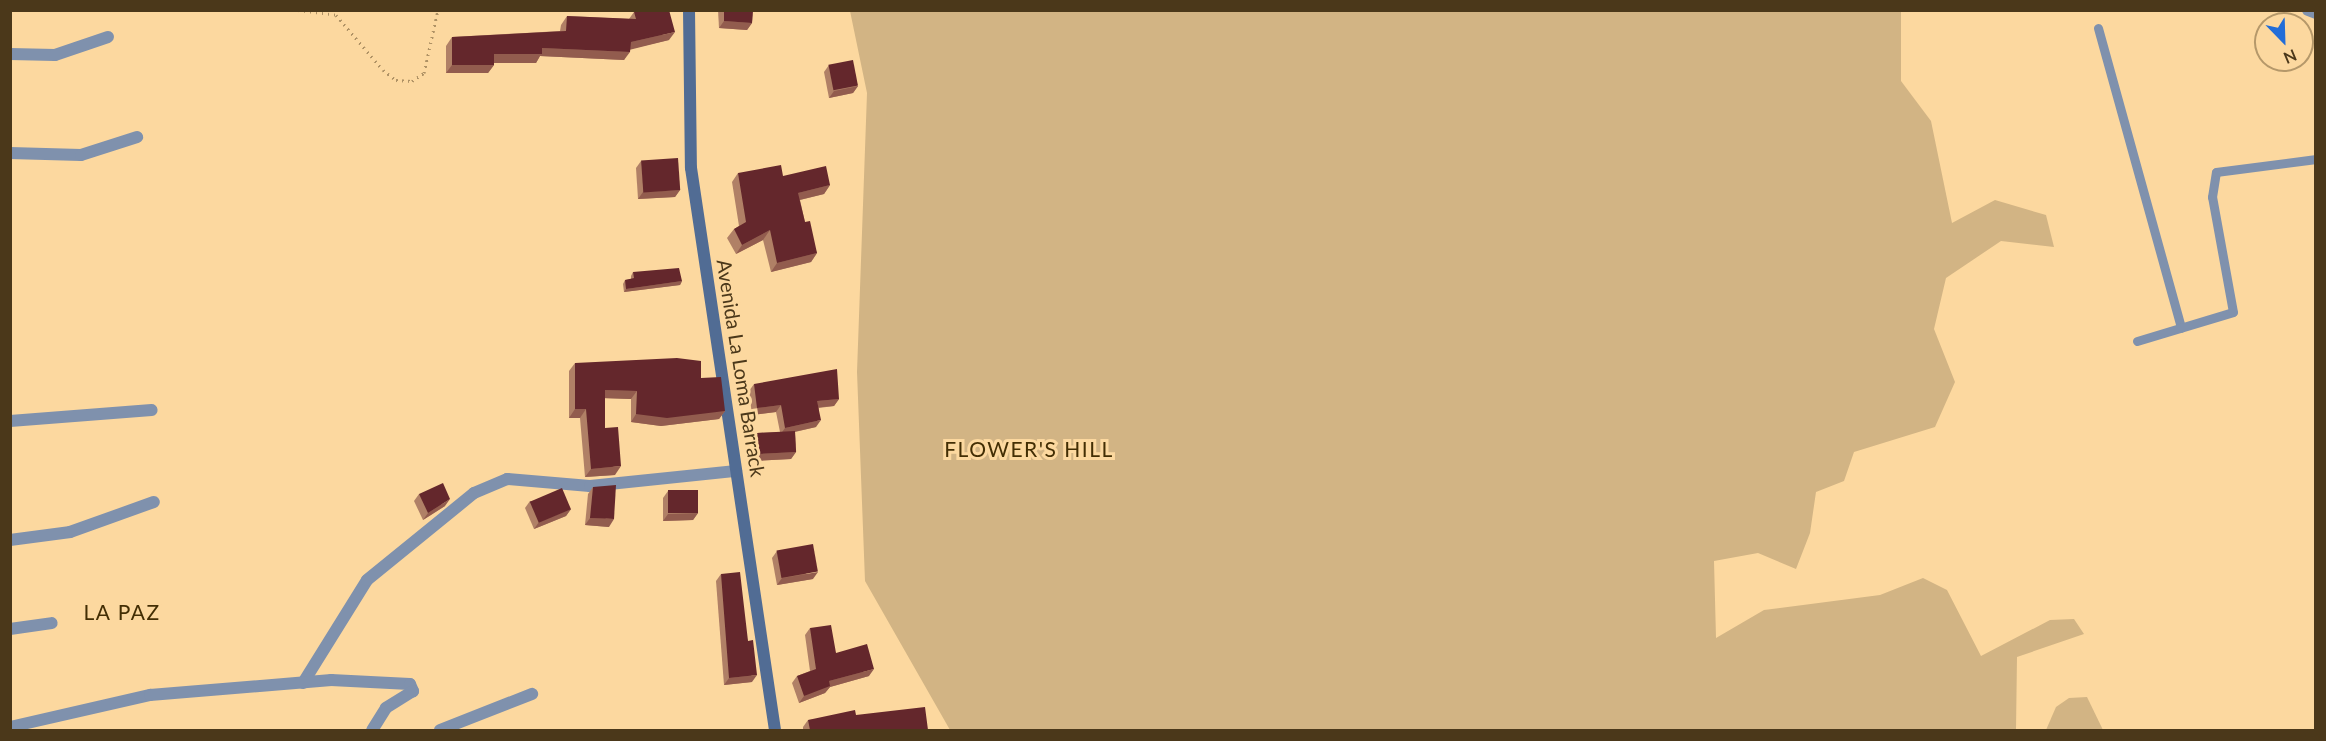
<!DOCTYPE html>
<html>
<head>
<meta charset="utf-8">
<style>
  body { margin:0 }
  #map { position:relative; width:2326px; height:741px; overflow:hidden; background:#fcd89f; font-family:Lato,sans-serif }
  div>[style] { position:absolute }
  .green>* { inset:0; background:#d2b484 }
  .path>* { height:3px; margin-top:-1.5px; transform-origin:0; background:repeating-linear-gradient(90deg,#ae9164 0 1.5px,transparent 0 6px) }
  .service>* { height:9px; margin:-4.5px; padding:0 4.5px; transform-origin:4.5px; border-radius:4.5px; background:#7f91ad }
  .minor>* { height:12px; margin:-6px; padding:0 6px; transform-origin:6px; border-radius:6px; background:#7f91ad }
  .secondary>* { height:12px; margin:-6px; padding:0 6px; transform-origin:6px; border-radius:6px; background:#516c94 }
  .wall>* { inset:0; background:#b08066 }
  .shaded-wall>* { inset:0; background:#925c4e }
  .building>* { inset:0; background:#64272c; transform-origin:0 0 }
  span { translate:-50% -50%; white-space:nowrap; text-align:center; line-height:1.15; -webkit-text-stroke:6px #fcd89f; paint-order:stroke }
  .street-label { font-size:20px; color:#4b381a }
  .neighbourhood-label { font-size:21px; color:#432e04; letter-spacing:1.5px }
  .frame { position:absolute; inset:0; border:12px solid #4b381a; pointer-events:none }
  .north { position:absolute; left:2254px; top:12px; width:60px; height:60px; box-sizing:border-box; background:#fcd89f; border:2px solid #b5986a; border-radius:50%; rotate:157deg; font-size:16px; font-weight:700; line-height:24px; text-align:center; color:#4b381a }
  .north::after { content:''; display:block; margin:auto; width:21px; height:27px; background:#226dd8; clip-path:polygon(50% 0,100% 100%,50% 72%,0 100%) }
</style>
</head>
<body>
<div id="map">
  <div class="green">
    <div style="clip-path:polygon(850px 11px,1901px 11px,1901px 81px,1931px 121px,1952px 223px,1995px 200px,2046px 215px,2054px 247px,2001px 241px,1946px 278px,1934px 329px,1955px 382px,1935px 427px,1854px 452px,1844px 481px,1816px 492px,1810px 533px,1796px 569px,1758px 553px,1714px 561px,1716px 638px,1764px 610px,1880px 595px,1923px 578px,1947px 590px,1981px 656px,2050px 620px,2074px 619px,2084px 634px,2017px 657px,2016px 730px,950px 730px,865px 581px,857px 372px,867px 93px)"></div>
    <div style="clip-path:polygon(2087px 697px,2103px 730px,2046px 730px,2056px 707px,2069px 698px)"></div>
  </div>
  <div class="path">
    <div style="left:298px;top:10px;width:38px;rotate:7deg"></div>
    <div style="left:336px;top:15px;width:72px;rotate:49.5deg"></div>
    <div style="left:383px;top:70px;width:16px;rotate:38deg"></div>
    <div style="left:396px;top:80px;width:16px;rotate:4deg"></div>
    <div style="left:412px;top:81px;width:14px;rotate:-34deg"></div>
    <div style="left:424px;top:73px;width:65px;rotate:-77.5deg"></div>
  </div>
  <div class="service">
    <div style="left:2098px;top:28px;width:311px;rotate:74.5deg"></div>
    <div style="left:2137px;top:341px;width:100px;rotate:-16.8deg"></div>
    <div style="left:2233px;top:312px;width:117px;rotate:-100.3deg"></div>
    <div style="left:2212px;top:197px;width:25px;rotate:-81deg"></div>
    <div style="left:2216px;top:172px;width:101px;rotate:-7.4deg"></div>
  </div>
  <div class="minor">
    <div style="left:2308px;top:10px;width:9px;rotate:21deg"></div>
    <div style="left:10px;top:54px;width:45px;rotate:1.3deg"></div>
    <div style="left:55px;top:55px;width:56px;rotate:-18.8deg"></div>
    <div style="left:10px;top:153px;width:71px;rotate:1.6deg"></div>
    <div style="left:81px;top:155px;width:59px;rotate:-17.8deg"></div>
    <div style="left:10px;top:421px;width:142px;rotate:-4.4deg"></div>
    <div style="left:10px;top:540px;width:61px;rotate:-7.6deg"></div>
    <div style="left:70px;top:532px;width:89px;rotate:-19.7deg"></div>
    <div style="left:10px;top:629px;width:42px;rotate:-8.1deg"></div>
    <div style="left:303px;top:683px;width:121px;rotate:-58.1deg"></div>
    <div style="left:367px;top:580px;width:138px;rotate:-39.1deg"></div>
    <div style="left:474px;top:493px;width:36px;rotate:-23deg"></div>
    <div style="left:507px;top:479px;width:83px;rotate:4.8deg"></div>
    <div style="left:590px;top:486px;width:147px;rotate:-5.9deg"></div>
    <div style="left:10px;top:727px;width:144px;rotate:-12.9deg"></div>
    <div style="left:150px;top:695px;width:182px;rotate:-4.7deg"></div>
    <div style="left:331px;top:680px;width:79px;rotate:2.9deg"></div>
    <div style="left:410px;top:684px;width:8px;rotate:67deg"></div>
    <div style="left:413px;top:691px;width:32px;rotate:148deg"></div>
    <div style="left:386px;top:708px;width:26px;rotate:122deg"></div>
    <div style="left:440px;top:730px;width:99px;rotate:-21.4deg"></div>
  </div>
  <div class="secondary">
    <div style="left:689px;top:10px;width:158px;rotate:89.3deg"></div>
    <div style="left:691px;top:168px;width:568px;rotate:81.5deg"></div>
  </div>
  <div class="wall">
    <div style="clip-path:polygon(718px 10px,753px 10px,752px 23px,747px 30px,719px 28px)"></div>
    <div style="clip-path:polygon(634px 12px,669px 40px,630px 49px,624px 60px,540px 56px,536px 63px,494px 63px,494px 65px,488px 73px,446px 73px,446px 46px,452px 37px,560px 31px,561px 25px,567px 16px,629px 19px)"></div>
    <div style="clip-path:polygon(829px 65px,858px 86px,853px 93px,829px 98px,824px 72px)"></div>
    <div style="clip-path:polygon(641px 161px,680px 190px,675px 197px,638px 199px,636px 168px)"></div>
    <div style="clip-path:polygon(738px 173px,783px 176px,830px 185px,824px 194px,800px 200px,805px 222px,817px 253px,811px 262px,771px 272px,763px 240px,736px 254px,727px 238px,734px 229px,739px 226px,732px 182px)"></div>
    <div style="clip-path:polygon(633px 272px,682px 281px,680px 285px,624px 292px,623px 284px,625px 280px,631px 279px,631px 276px)"></div>
    <div style="clip-path:polygon(575px 363px,701px 378px,725px 411px,719px 419px,661px 426px,631px 422px,631px 399px,605px 398px,605px 428px,615px 475px,585px 477px,580px 418px,569px 418px,569px 371px)"></div>
    <div style="clip-path:polygon(754px 384px,839px 399px,834px 406px,819px 408px,816px 427px,795px 432px,796px 452px,791px 459px,753px 461px,752px 440px,757px 433px,780px 432px,776px 412px,752px 415px,749px 391px)"></div>
    <div style="clip-path:polygon(593px 487px,609px 527px,585px 525px,588px 494px)"></div>
    <div style="clip-path:polygon(668px 491px,698px 513px,693px 520px,663px 521px,663px 498px)"></div>
    <div style="clip-path:polygon(419px 494px,445px 506px,423px 520px,414px 501px)"></div>
    <div style="clip-path:polygon(530px 501px,571px 509px,566px 516px,534px 529px,525px 508px)"></div>
    <div style="clip-path:polygon(777px 551px,813px 579px,777px 585px,772px 558px)"></div>
    <div style="clip-path:polygon(721px 574px,748px 641px,752px 682px,724px 685px,716px 581px)"></div>
    <div style="clip-path:polygon(810px 628px,836px 653px,869px 676px,830px 687px,825px 693px,799px 703px,792px 683px,797px 676px,810px 671px,805px 635px)"></div>
    <div style="clip-path:polygon(856px 715px,928px 730px,803px 730px,803px 727px,808px 720px)"></div>
  </div>
  <div class="shaded-wall">
    <div style="clip-path:polygon(724px 21px,752px 23px,747px 30px,719px 28px)"></div>
    <div style="clip-path:polygon(675px 32px,669px 40px,625px 51px,631px 42px)"></div>
    <div style="clip-path:polygon(542px 48px,630px 52px,624px 60px,540px 56px,536px 63px,488px 63px,494px 54px)"></div>
    <div style="clip-path:polygon(452px 65px,494px 65px,488px 73px,446px 73px)"></div>
    <div style="clip-path:polygon(858px 86px,853px 93px,829px 98px,834px 91px)"></div>
    <div style="clip-path:polygon(830px 185px,824px 194px,791px 202px,798px 193px)"></div>
    <div style="clip-path:polygon(680px 190px,675px 197px,638px 199px,643px 192px)"></div>
    <div style="clip-path:polygon(770px 230px,763px 240px,736px 254px,742px 245px)"></div>
    <div style="clip-path:polygon(817px 253px,811px 262px,771px 272px,777px 263px)"></div>
    <div style="clip-path:polygon(682px 281px,680px 285px,624px 292px,626px 289px)"></div>
    <div style="clip-path:polygon(605px 390px,637px 391px,631px 399px,599px 398px)"></div>
    <div style="clip-path:polygon(839px 399px,834px 406px,812px 408px,817px 401px)"></div>
    <div style="clip-path:polygon(781px 405px,776px 412px,752px 415px,757px 408px)"></div>
    <div style="clip-path:polygon(575px 409px,586px 409px,580px 418px,569px 418px)"></div>
    <div style="clip-path:polygon(725px 411px,719px 419px,661px 426px,631px 422px,636px 414px)"></div>
    <div style="clip-path:polygon(821px 420px,816px 427px,780px 435px,785px 428px)"></div>
    <div style="clip-path:polygon(796px 452px,791px 459px,753px 461px,758px 454px)"></div>
    <div style="clip-path:polygon(621px 466px,615px 475px,585px 477px,591px 469px)"></div>
    <div style="clip-path:polygon(450px 499px,445px 506px,423px 520px,428px 513px)"></div>
    <div style="clip-path:polygon(571px 509px,566px 516px,534px 529px,539px 522px)"></div>
    <div style="clip-path:polygon(698px 513px,693px 520px,663px 521px,668px 514px)"></div>
    <div style="clip-path:polygon(590px 518px,614px 519px,609px 527px,585px 525px)"></div>
    <div style="clip-path:polygon(818px 572px,813px 579px,777px 585px,782px 578px)"></div>
    <div style="clip-path:polygon(874px 669px,869px 676px,830px 687px,825px 693px,799px 703px,804px 696px,829px 681px)"></div>
    <div style="clip-path:polygon(757px 675px,752px 682px,724px 685px,729px 678px)"></div>
  </div>
  <div class="building">
    <div style="clip-path:polygon(639px 10px,669px 10px,675px 32px,631px 42px,630px 52px,542px 48px,542px 54px,494px 54px,494px 65px,452px 65px,452px 37px,566px 31px,567px 16px,636px 19px,634px 12px)"></div>
    <div style="clip-path:polygon(724px 10px,753px 10px,752px 23px,724px 21px)"></div>
    <div style="left:853px;top:60px;width:26px;height:25px;rotate:79deg"></div>
    <div style="left:678px;top:158px;width:32px;height:37px;rotate:86deg"></div>
    <div style="clip-path:polygon(781px 165px,783px 176px,826px 166px,830px 185px,798px 193px,805px 222px,810px 221px,817px 253px,777px 263px,770px 230px,742px 245px,734px 229px,746px 222px,738px 173px)"></div>
    <div style="clip-path:polygon(679px 268px,682px 281px,626px 289px,625px 280px,634px 278px,633px 272px)"></div>
    <div style="clip-path:polygon(677px 358px,701px 361px,701px 378px,721px 377px,725px 411px,667px 418px,636px 414px,637px 391px,605px 390px,605px 428px,618px 427px,621px 466px,591px 469px,586px 409px,575px 409px,575px 363px)"></div>
    <div style="clip-path:polygon(837px 369px,839px 399px,817px 401px,821px 420px,785px 428px,781px 405px,757px 408px,754px 384px)"></div>
    <div style="left:795px;top:431px;width:21px;height:38px;rotate:87deg"></div>
    <div style="clip-path:polygon(443px 483px,450px 499px,428px 513px,419px 494px)"></div>
    <div style="clip-path:polygon(616px 485px,614px 519px,590px 518px,593px 487px)"></div>
    <div style="left:562px;top:488px;width:23px;height:35px;rotate:67deg"></div>
    <div style="left:698px;top:490px;width:23px;height:30px;rotate:90deg"></div>
    <div style="left:813px;top:544px;width:28px;height:37px;rotate:80deg"></div>
    <div style="clip-path:polygon(740px 572px,748px 641px,753px 640px,757px 675px,729px 678px,721px 574px)"></div>
    <div style="clip-path:polygon(831px 625px,836px 653px,867px 644px,874px 669px,829px 681px,830px 686px,804px 696px,797px 676px,816px 669px,810px 628px)"></div>
    <div style="clip-path:polygon(925px 707px,928px 730px,810px 730px,808px 720px,855px 710px,856px 715px)"></div>
  </div>
  <div class="street-label">
    <span style="left:741px;top:368px;rotate:81deg">Avenida La Loma Barrack</span>
  </div>
  <div class="neighbourhood-label">
    <span style="left:1029px;top:449px">FLOWER'S HILL</span>
    <span style="left:122px;top:612px">LA PAZ</span>
  </div>
  <div class="frame"></div>
  <div class="north">N</div>
</div>
</body>
</html>
